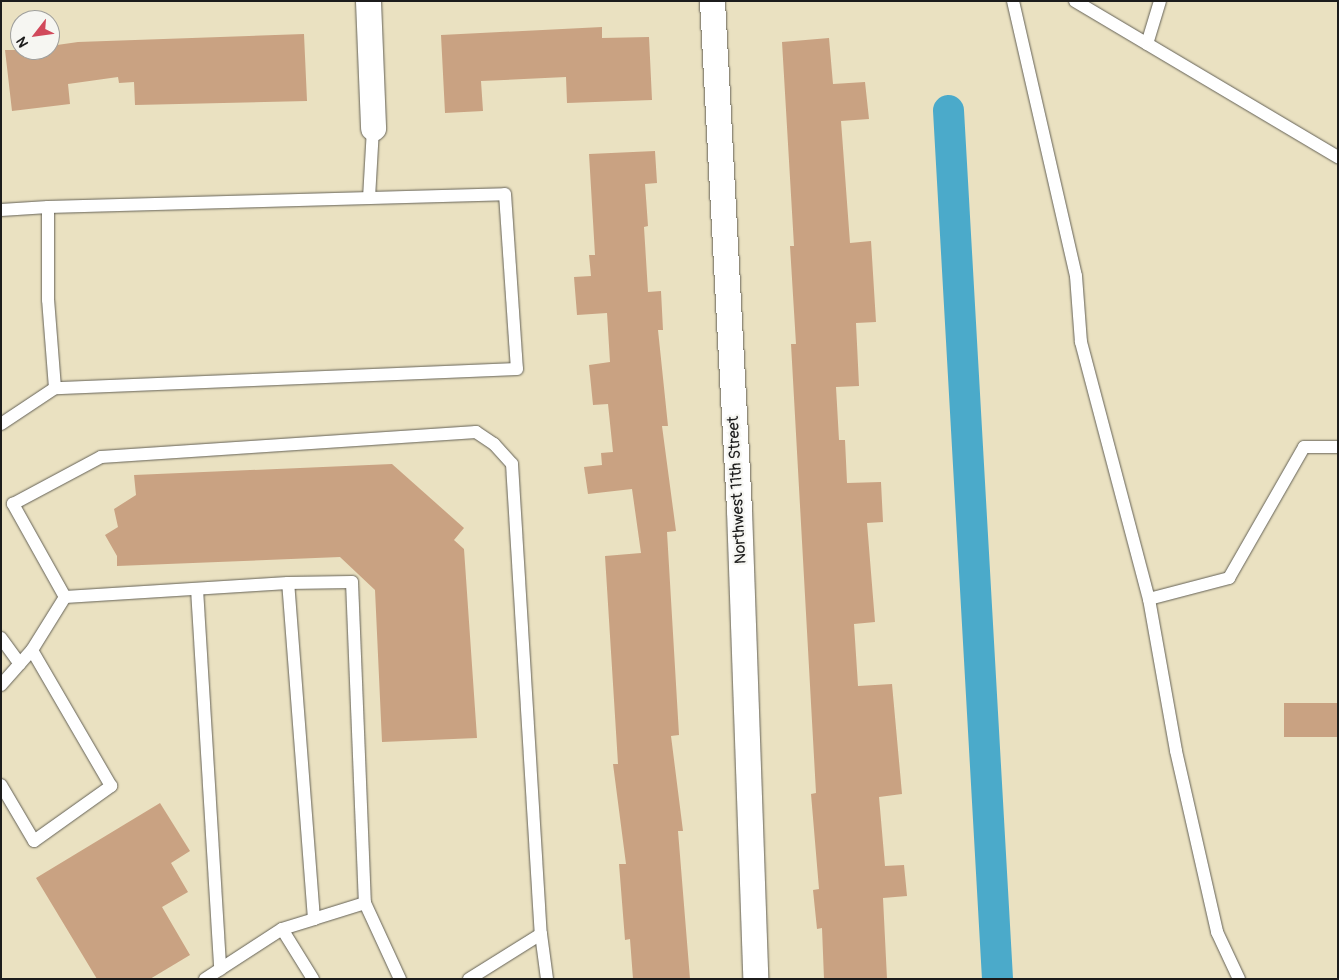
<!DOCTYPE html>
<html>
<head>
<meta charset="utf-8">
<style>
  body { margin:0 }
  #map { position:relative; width:1339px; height:980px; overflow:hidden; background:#eae1c1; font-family:Pangolin,sans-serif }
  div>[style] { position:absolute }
  .canal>* { height:31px; margin:-15.5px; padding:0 15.5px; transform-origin:15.5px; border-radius:15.5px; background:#4baaca }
  .building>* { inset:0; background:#c9a282; transform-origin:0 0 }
  .roads { filter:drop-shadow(0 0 1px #646156) drop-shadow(0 0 1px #646156) }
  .lane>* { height:12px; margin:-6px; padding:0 6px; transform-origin:6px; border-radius:6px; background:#fff }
  .street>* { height:25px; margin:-12.5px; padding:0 12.5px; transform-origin:12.5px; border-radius:12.5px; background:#fff }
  span { translate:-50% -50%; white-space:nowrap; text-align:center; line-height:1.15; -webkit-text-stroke:4.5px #f6f6f2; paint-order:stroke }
  .street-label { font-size:16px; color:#1c1c1c }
  .frame { position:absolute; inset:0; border:2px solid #1c1c1c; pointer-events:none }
  .north { position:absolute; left:10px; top:10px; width:50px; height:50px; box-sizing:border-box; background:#f6f6f2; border:1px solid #9f9f9c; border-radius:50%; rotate:240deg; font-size:14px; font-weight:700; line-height:20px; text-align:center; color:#1c1c1c }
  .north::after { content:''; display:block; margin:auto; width:18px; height:22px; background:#d1495b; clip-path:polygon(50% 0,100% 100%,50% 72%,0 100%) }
</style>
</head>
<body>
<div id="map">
  <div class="canal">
    <div style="left:948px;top:110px;width:870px;rotate:86.77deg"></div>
  </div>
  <div class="building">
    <div style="clip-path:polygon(602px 27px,602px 38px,649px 37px,652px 100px,567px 103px,566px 77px,481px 81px,483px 111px,445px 113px,441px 35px)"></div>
    <div style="clip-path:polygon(304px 34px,307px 101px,135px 105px,134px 82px,119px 83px,118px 77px,68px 84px,70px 104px,12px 111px,5px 50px,50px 50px,50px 46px,78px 42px)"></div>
    <div style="clip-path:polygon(829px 38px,833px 84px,865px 82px,869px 119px,841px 121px,850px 243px,871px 241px,876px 322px,856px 323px,859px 386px,836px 387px,839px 440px,845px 440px,847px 483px,881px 482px,883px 522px,867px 523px,875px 622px,854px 624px,858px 686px,892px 684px,902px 794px,879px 797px,885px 866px,904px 865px,907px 896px,883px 898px,887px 979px,824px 979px,822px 928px,817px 929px,813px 890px,819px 889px,811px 794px,816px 793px,791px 344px,796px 344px,790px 246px,794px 246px,782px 42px)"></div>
    <div style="clip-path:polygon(655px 151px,657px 183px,645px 184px,648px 226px,644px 227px,648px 292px,661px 291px,663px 330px,658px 330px,668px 426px,662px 426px,676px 531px,667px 532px,679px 735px,671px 736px,683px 831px,678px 831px,690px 979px,633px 979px,630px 939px,625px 940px,619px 864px,626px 864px,613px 764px,618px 764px,605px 556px,641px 553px,632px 489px,588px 494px,584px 467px,602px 465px,601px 453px,613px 452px,608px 404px,593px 405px,589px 365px,610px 362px,607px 313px,577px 315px,574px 277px,591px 276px,589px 255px,595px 255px,589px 154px)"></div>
    <div style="clip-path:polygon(392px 464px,464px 528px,454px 540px,464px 549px,477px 738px,382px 742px,375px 590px,340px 557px,117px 566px,117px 556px,105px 535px,118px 527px,114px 509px,136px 495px,134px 475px)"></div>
    <div style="left:1284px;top:703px;width:54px;height:34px"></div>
    <div style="clip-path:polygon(160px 803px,190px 851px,171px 863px,188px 892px,162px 907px,190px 955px,150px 979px,97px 979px,36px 878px)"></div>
  </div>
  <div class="roads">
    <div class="lane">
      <div style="left:1013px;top:1px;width:282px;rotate:77.1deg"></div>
      <div style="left:1076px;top:276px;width:66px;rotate:85.7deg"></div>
      <div style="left:1081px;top:342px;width:266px;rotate:75.2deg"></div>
      <div style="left:1149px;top:599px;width:154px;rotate:79.9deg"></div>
      <div style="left:1176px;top:751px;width:186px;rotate:77.2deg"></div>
      <div style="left:1217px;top:932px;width:52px;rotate:64.9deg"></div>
      <div style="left:1075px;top:1px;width:306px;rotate:30.7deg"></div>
      <div style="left:1147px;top:44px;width:45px;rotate:-73.2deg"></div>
      <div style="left:505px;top:194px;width:175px;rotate:86.1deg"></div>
      <div style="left:517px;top:369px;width:462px;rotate:177.6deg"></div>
      <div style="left:55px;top:388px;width:88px;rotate:-94.5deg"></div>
      <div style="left:48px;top:300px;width:93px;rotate:-90deg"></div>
      <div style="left:48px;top:207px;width:457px;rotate:-1.6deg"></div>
      <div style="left:369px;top:198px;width:70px;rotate:-86.7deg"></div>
      <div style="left:1px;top:210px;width:47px;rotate:-3.7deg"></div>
      <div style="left:1px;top:424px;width:65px;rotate:-33.7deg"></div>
      <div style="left:197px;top:589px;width:381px;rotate:86.5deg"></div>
      <div style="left:65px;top:597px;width:107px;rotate:-119.2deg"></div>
      <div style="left:13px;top:504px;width:100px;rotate:-28.1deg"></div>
      <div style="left:101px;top:457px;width:376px;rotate:-3.8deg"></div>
      <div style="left:476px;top:432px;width:22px;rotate:34deg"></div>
      <div style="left:494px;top:444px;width:27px;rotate:48deg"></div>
      <div style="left:512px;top:464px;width:471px;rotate:86.5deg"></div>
      <div style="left:541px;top:934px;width:85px;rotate:148deg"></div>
      <div style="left:1149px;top:599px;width:83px;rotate:-14.7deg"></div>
      <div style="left:1229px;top:578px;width:151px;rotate:-60.2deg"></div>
      <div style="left:1304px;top:447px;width:34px"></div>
      <div style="left:1px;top:638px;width:32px;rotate:54deg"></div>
      <div style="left:1px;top:685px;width:47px;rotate:-48.5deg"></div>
      <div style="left:32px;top:650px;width:62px;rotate:-58.1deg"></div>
      <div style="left:65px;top:597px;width:223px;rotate:-3.6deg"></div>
      <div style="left:288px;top:583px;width:64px;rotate:-0.9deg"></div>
      <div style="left:352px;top:582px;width:321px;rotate:87.7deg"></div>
      <div style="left:365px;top:903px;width:53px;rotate:162.6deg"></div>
      <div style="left:314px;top:919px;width:337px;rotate:-94.4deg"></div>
      <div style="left:1px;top:785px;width:65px;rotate:59.5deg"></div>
      <div style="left:34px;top:841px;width:95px;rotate:-35.5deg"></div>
      <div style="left:111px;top:786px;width:157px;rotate:-120.2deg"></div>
      <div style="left:365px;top:903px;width:84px;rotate:65.3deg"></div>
      <div style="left:282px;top:929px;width:59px;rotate:58.2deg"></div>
      <div style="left:541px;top:934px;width:45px;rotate:82.4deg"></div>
      <div style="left:205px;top:979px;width:92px;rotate:-33deg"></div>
      <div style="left:282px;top:929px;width:34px;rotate:-17deg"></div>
    </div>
    <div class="street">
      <div style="left:368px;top:1px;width:127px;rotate:87.7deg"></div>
      <div style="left:712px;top:1px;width:510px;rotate:86.96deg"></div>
      <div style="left:739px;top:510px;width:469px;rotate:88deg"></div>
    </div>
  </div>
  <div class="street-label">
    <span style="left:737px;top:490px;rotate:-93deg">Northwest 11th Street</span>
  </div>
  <div class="frame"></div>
  <div class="north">N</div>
</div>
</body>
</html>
